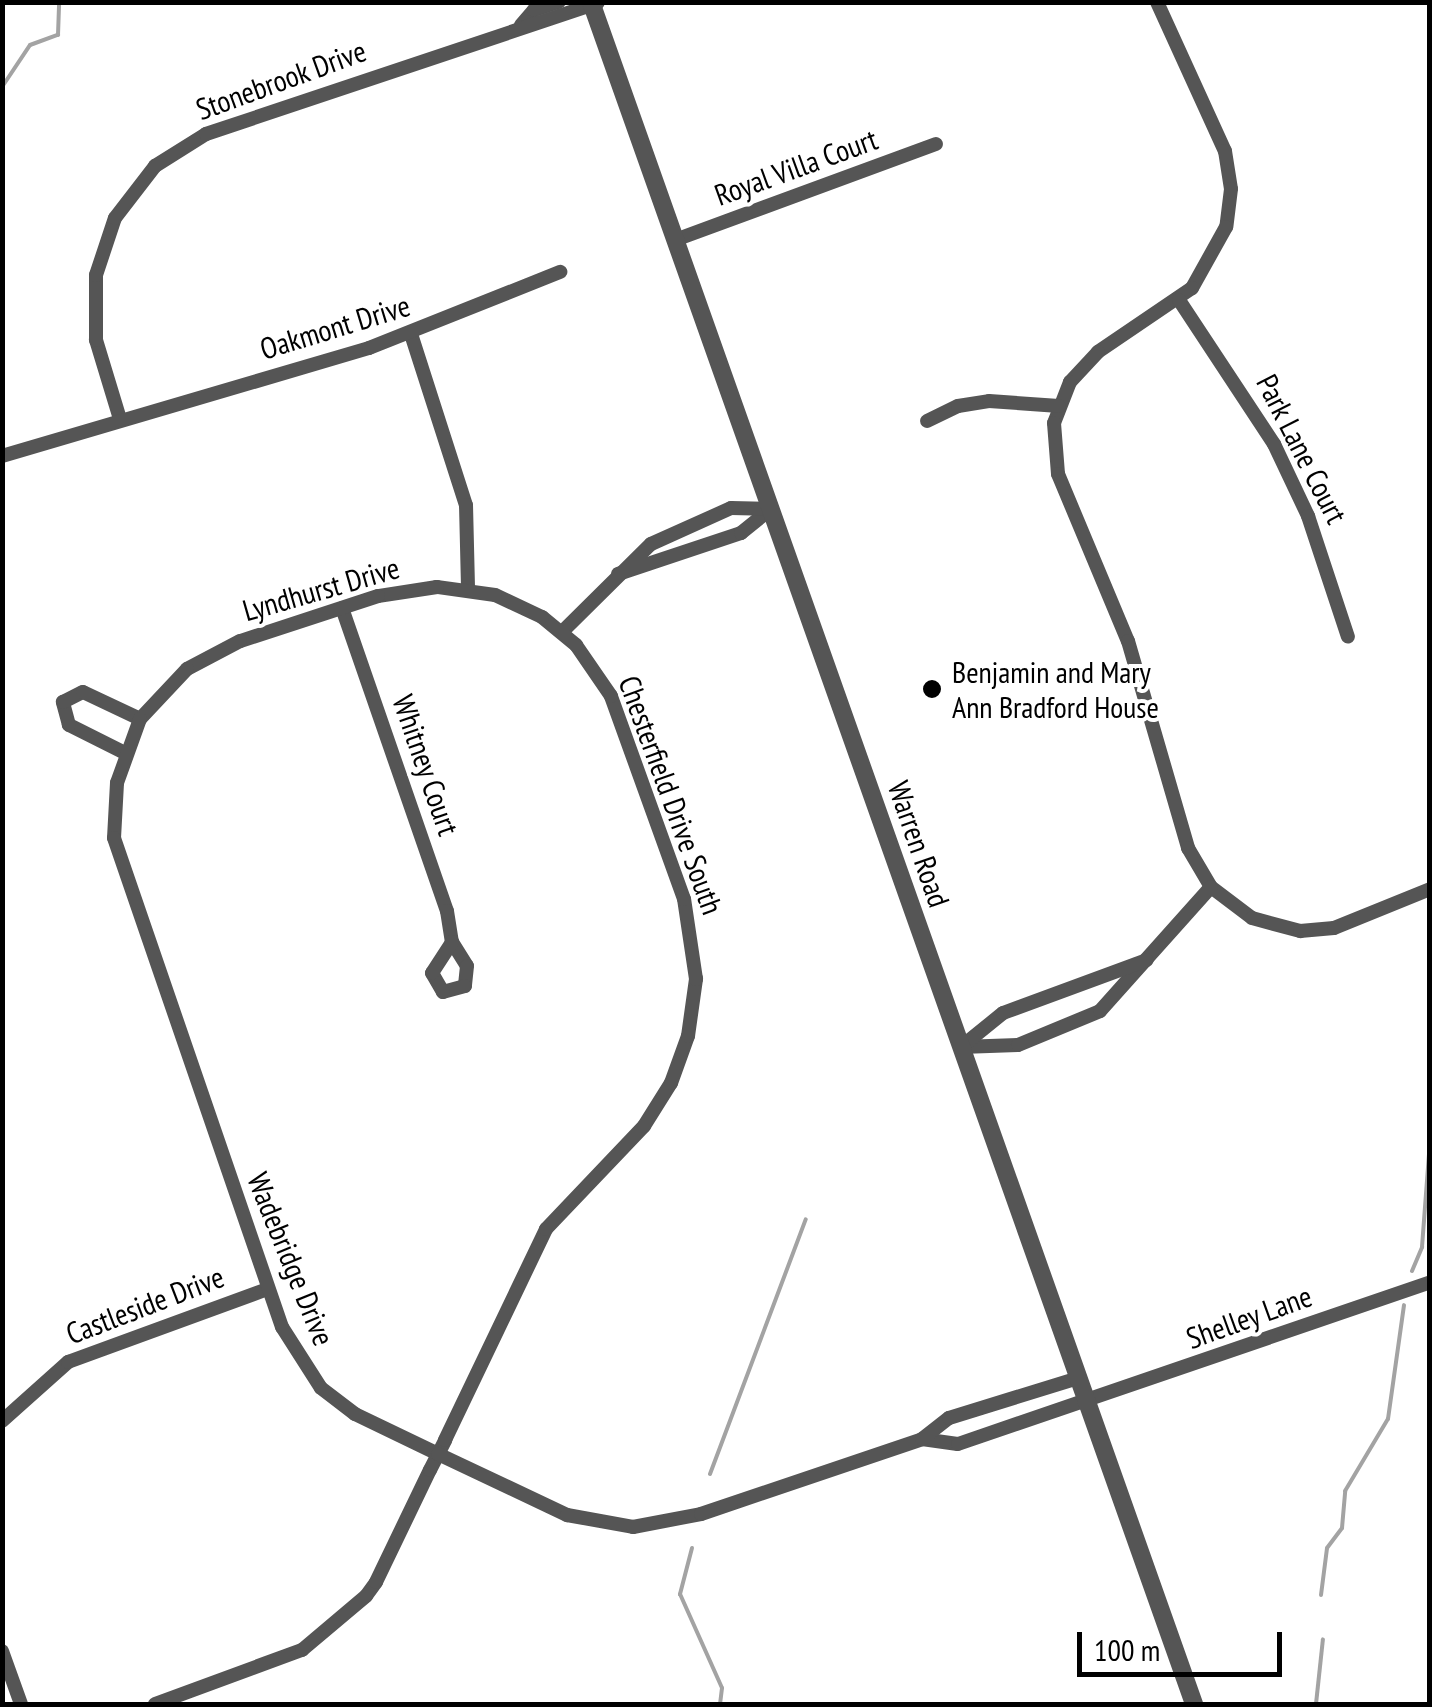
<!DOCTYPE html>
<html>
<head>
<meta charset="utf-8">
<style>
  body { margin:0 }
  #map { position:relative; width:1432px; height:1707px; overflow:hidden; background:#fff; font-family:"PT Sans Narrow",sans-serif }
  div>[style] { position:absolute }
  .stream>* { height:4px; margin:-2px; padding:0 2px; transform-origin:2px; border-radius:2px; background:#a3a3a3 }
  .minor>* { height:14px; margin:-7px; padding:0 7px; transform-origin:7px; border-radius:7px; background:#555 }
  .tertiary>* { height:18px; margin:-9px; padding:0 9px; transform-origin:9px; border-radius:9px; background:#555 }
  .dots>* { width:28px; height:28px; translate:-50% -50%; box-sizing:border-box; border:5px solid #fff; border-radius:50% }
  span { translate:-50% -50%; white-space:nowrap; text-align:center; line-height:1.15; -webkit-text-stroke:8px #fff; paint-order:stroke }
  .street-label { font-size:30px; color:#000 }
  .poi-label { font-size:30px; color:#000 }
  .left { translate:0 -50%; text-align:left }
  .frame { position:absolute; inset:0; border:5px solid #000; pointer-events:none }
  .scale { position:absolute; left:1077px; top:1632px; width:205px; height:45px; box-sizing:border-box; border:5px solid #000; border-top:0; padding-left:12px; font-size:30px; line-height:35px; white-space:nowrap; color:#000; -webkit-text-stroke:8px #fff; paint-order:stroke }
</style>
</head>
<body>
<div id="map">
  <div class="stream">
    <div style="left:2px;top:87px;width:50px;rotate:-56.3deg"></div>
    <div style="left:30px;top:45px;width:30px;rotate:-20deg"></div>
    <div style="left:58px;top:35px;width:33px;rotate:-88deg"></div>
    <div style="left:1412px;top:1271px;width:26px;rotate:-67deg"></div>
    <div style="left:1422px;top:1247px;width:107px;rotate:-85.7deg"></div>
    <div style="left:710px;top:1474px;width:272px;rotate:-69.4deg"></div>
    <div style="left:692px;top:1548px;width:48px;rotate:104.6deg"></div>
    <div style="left:680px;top:1594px;width:103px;rotate:65.9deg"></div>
    <div style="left:722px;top:1688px;width:16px;rotate:97deg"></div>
    <div style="left:1321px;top:1595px;width:47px;rotate:-82.7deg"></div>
    <div style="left:1327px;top:1548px;width:25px;rotate:-53deg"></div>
    <div style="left:1342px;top:1528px;width:37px;rotate:-85deg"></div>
    <div style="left:1345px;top:1491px;width:84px;rotate:-59.2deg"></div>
    <div style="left:1388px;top:1419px;width:115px;rotate:-82deg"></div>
    <div style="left:1316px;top:1704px;width:65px;rotate:-83.9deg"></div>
  </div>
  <div class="minor">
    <div style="left:1157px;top:2px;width:164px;rotate:65.5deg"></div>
    <div style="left:1225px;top:151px;width:38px;rotate:81deg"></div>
    <div style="left:1231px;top:189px;width:38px;rotate:97deg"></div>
    <div style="left:1226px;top:227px;width:70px;rotate:119.1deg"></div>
    <div style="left:1192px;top:288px;width:114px;rotate:145.8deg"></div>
    <div style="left:1098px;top:352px;width:41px;rotate:133deg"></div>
    <div style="left:1070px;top:382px;width:44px;rotate:111.3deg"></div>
    <div style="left:1054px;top:423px;width:51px;rotate:85.5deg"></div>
    <div style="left:1058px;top:474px;width:181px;rotate:67.3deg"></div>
    <div style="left:1128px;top:641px;width:216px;rotate:73.8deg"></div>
    <div style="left:1188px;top:848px;width:45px;rotate:59.5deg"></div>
    <div style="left:1211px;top:887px;width:51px;rotate:37.1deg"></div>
    <div style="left:1252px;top:918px;width:50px;rotate:15.2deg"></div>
    <div style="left:1300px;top:931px;width:34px;rotate:-5deg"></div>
    <div style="left:1334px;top:928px;width:104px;rotate:-22.1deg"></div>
    <div style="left:521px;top:25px;width:20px;rotate:-49deg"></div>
    <div style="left:534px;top:10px;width:26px;rotate:-18deg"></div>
    <div style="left:675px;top:240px;width:278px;rotate:-20.2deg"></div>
    <div style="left:1179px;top:300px;width:173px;rotate:56.6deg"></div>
    <div style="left:1274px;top:444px;width:80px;rotate:64.7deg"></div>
    <div style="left:1308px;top:516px;width:127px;rotate:71.7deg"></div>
    <div style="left:411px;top:334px;width:180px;rotate:72.2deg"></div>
    <div style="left:466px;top:505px;width:83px;rotate:88.6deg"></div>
    <div style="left:120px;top:419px;width:83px;rotate:-106.9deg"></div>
    <div style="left:96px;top:340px;width:65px;rotate:-90deg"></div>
    <div style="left:96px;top:275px;width:60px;rotate:-71.6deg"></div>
    <div style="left:115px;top:218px;width:66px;rotate:-52.4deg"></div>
    <div style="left:155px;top:166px;width:60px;rotate:-32.1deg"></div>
    <div style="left:206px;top:134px;width:413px;rotate:-18.5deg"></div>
    <div style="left:927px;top:421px;width:34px;rotate:-26deg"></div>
    <div style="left:958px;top:406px;width:31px;rotate:-9deg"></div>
    <div style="left:989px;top:401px;width:70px;rotate:4.1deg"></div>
    <div style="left:2px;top:456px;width:383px;rotate:-16.4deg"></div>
    <div style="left:369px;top:348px;width:206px;rotate:-21.7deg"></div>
    <div style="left:618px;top:574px;width:130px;rotate:-18.4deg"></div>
    <div style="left:741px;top:533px;width:38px;rotate:-39deg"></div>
    <div style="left:342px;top:608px;width:321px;rotate:70.9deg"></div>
    <div style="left:447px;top:911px;width:31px;rotate:81deg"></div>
    <div style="left:452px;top:942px;width:28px;rotate:58deg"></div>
    <div style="left:467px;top:966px;width:20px;rotate:96deg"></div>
    <div style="left:465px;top:986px;width:23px;rotate:165deg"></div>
    <div style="left:443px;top:992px;width:22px;rotate:-120deg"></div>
    <div style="left:432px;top:973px;width:37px;rotate:-57deg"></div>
    <div style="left:562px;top:632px;width:125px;rotate:-44.7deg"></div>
    <div style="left:651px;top:544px;width:88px;rotate:-24.2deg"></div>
    <div style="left:731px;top:508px;width:41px;rotate:1.4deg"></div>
    <div style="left:125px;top:753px;width:63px;rotate:-153.4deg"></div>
    <div style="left:69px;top:725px;width:24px;rotate:-105deg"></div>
    <div style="left:63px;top:702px;width:22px;rotate:-27deg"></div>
    <div style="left:83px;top:692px;width:63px;rotate:25.3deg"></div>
    <div style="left:961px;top:1047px;width:57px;rotate:-2deg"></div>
    <div style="left:1018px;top:1045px;width:89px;rotate:-22.5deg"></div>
    <div style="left:1100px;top:1011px;width:166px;rotate:-48.2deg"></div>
    <div style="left:961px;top:1047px;width:54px;rotate:-39deg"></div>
    <div style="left:1003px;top:1013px;width:153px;rotate:-20.2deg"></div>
    <div style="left:2px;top:1421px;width:89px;rotate:-41.8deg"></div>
    <div style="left:68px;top:1362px;width:213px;rotate:-20.1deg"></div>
    <div style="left:922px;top:1439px;width:36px;rotate:8deg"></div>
    <div style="left:958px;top:1444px;width:499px;rotate:-18.9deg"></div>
    <div style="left:2px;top:1651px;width:56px;rotate:70.3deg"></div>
    <div style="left:155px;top:1704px;width:157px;rotate:-20.2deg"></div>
    <div style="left:302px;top:1650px;width:84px;rotate:-40.2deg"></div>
    <div style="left:366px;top:1596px;width:17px;rotate:-54deg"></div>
    <div style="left:376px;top:1582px;width:124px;rotate:-64.3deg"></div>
    <div style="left:430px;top:1470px;width:34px;rotate:-63deg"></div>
    <div style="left:445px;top:1440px;width:234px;rotate:-64.4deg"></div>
    <div style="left:546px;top:1229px;width:142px;rotate:-46.4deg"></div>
    <div style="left:644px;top:1126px;width:51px;rotate:-57.9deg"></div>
    <div style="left:671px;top:1083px;width:50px;rotate:-70.1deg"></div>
    <div style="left:688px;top:1036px;width:58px;rotate:-82deg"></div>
    <div style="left:696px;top:979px;width:81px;rotate:-98.5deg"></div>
    <div style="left:684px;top:899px;width:216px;rotate:-109.8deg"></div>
    <div style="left:611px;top:696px;width:62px;rotate:-124.5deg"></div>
    <div style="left:576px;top:645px;width:44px;rotate:-140.5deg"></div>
    <div style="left:542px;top:617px;width:52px;rotate:-154.9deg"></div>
    <div style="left:495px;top:595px;width:59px;rotate:-172.1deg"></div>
    <div style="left:437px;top:587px;width:60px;rotate:171.3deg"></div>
    <div style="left:378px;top:596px;width:145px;rotate:161.9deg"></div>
    <div style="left:240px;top:641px;width:60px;rotate:152.2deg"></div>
    <div style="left:187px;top:669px;width:69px;rotate:133.2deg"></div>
    <div style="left:140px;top:719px;width:68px;rotate:109.8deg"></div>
    <div style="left:117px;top:783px;width:55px;rotate:93.1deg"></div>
    <div style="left:114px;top:838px;width:517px;rotate:71.04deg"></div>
    <div style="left:282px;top:1327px;width:72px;rotate:57.4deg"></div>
    <div style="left:321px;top:1388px;width:43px;rotate:37.4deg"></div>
    <div style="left:355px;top:1414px;width:92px;rotate:25.7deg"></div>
    <div style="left:438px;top:1454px;width:143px;rotate:25.3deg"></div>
    <div style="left:567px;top:1515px;width:67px;rotate:10.3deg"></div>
    <div style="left:633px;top:1527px;width:69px;rotate:-10.8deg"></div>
    <div style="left:701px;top:1514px;width:233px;rotate:-18.7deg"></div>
    <div style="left:922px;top:1439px;width:34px;rotate:-38deg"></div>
    <div style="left:949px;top:1418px;width:135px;rotate:-17.2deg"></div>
  </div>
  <div class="tertiary">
    <div style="left:591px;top:2px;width:1806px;rotate:70.49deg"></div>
  </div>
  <div class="dots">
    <div style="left:932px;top:689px;background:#000"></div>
  </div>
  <div class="street-label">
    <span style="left:281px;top:80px;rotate:-20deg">Stonebrook Drive</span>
    <span style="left:796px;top:167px;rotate:-20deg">Royal Villa Court</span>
    <span style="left:335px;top:327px;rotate:-17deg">Oakmont Drive</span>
    <span style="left:1302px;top:449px;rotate:63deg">Park Lane Court</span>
    <span style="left:321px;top:589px;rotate:-16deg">Lyndhurst Drive</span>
    <span style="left:426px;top:765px;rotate:71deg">Whitney Court</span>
    <span style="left:671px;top:795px;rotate:70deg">Chesterfield Drive South</span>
    <span style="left:919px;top:844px;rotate:71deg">Warren Road</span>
    <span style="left:291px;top:1259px;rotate:68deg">Wadebridge Drive</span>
    <span style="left:145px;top:1305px;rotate:-21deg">Castleside Drive</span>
    <span style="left:1249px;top:1317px;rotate:-20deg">Shelley Lane</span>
  </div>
  <div class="poi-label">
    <span class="left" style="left:952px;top:689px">Benjamin and Mary<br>Ann Bradford House</span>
  </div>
  <div class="frame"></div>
  <div class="scale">100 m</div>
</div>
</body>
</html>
